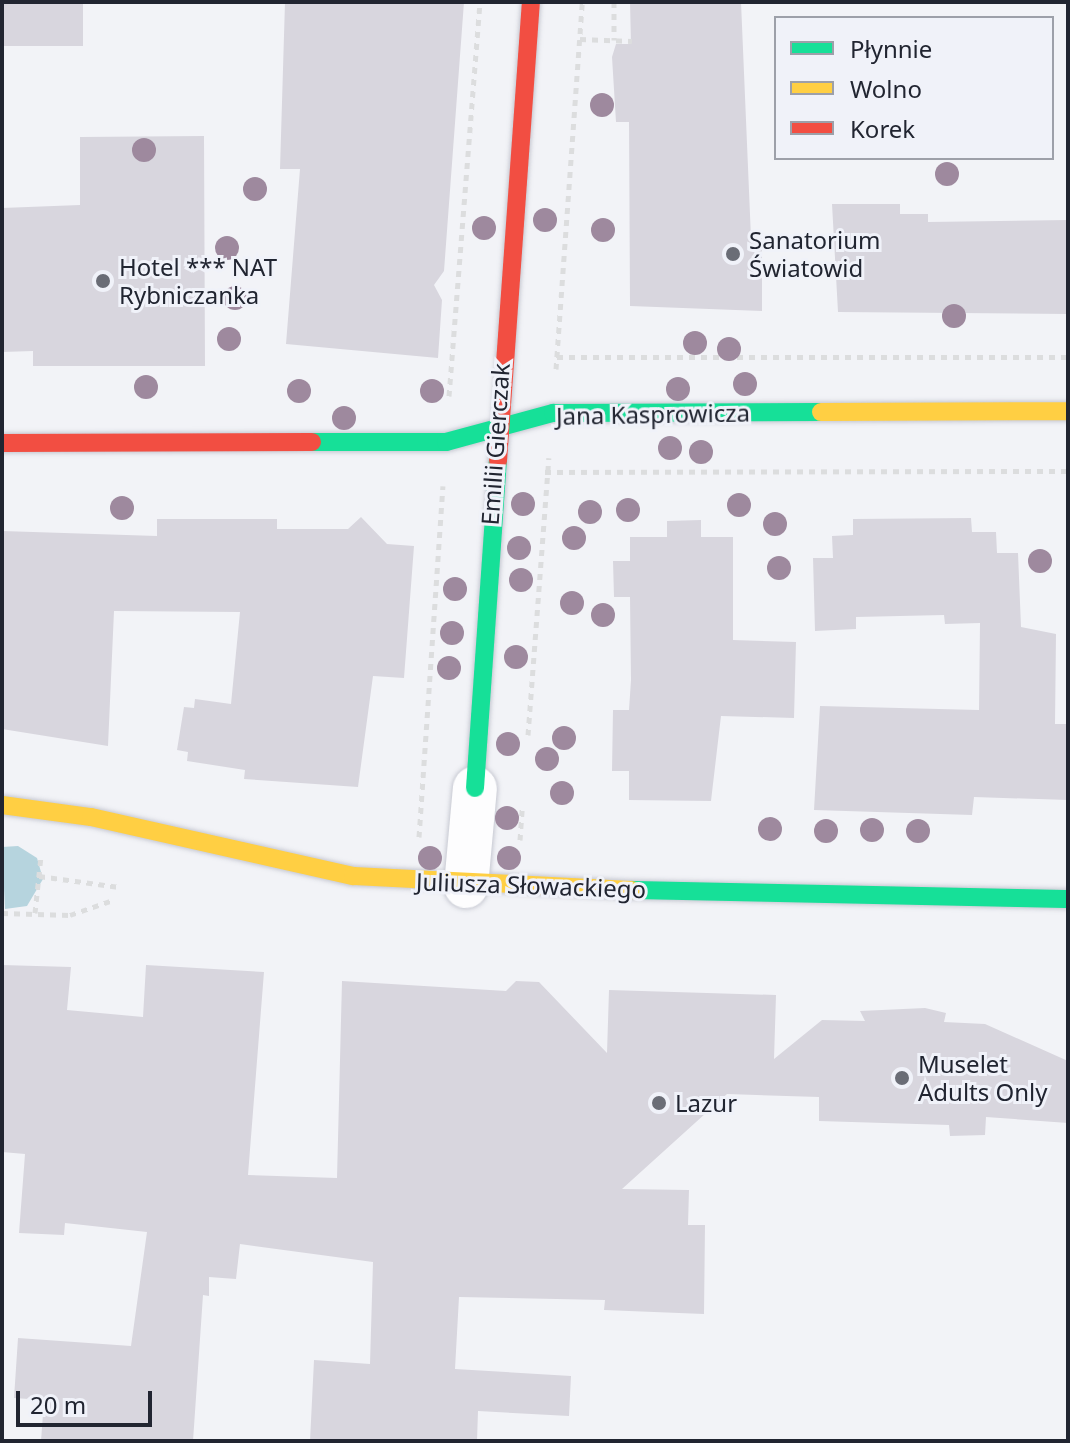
<!DOCTYPE html>
<html>
<head>
<meta charset="utf-8">
<style>
  body { margin:0 }
  #map { position:relative; width:1070px; height:1443px; overflow:hidden; background:#f2f3f7; font-family:"Noto Sans",sans-serif }
  div>[style] { position:absolute }
  .water>* { inset:0; background:#b6d4de }
  .building>* { inset:0; background:#d8d6de; transform-origin:0 0 }
  .path>* { height:5px; margin-top:-2.5px; transform-origin:0; background:repeating-linear-gradient(90deg,#dcddde 0 6px,transparent 0 12px) }
  .roads { filter:drop-shadow(0 0 2px #c7c9d2) drop-shadow(0 0 2px #c7c9d2) }
  .street>* { height:44px; margin:-22px; padding:0 22px; transform-origin:22px; border-radius:22px; background:#fdfdfe }
  .fast>* { height:18px; margin:-9px; padding:0 9px; transform-origin:9px; border-radius:9px; background:#16e098 }
  .slow>* { height:18px; margin:-9px; padding:0 9px; transform-origin:9px; border-radius:9px; background:#ffcf43 }
  .jam>* { height:18px; margin:-9px; padding:0 9px; transform-origin:9px; border-radius:9px; background:#f24e42 }
  .trees>* { width:24px; height:24px; margin:-12px; border-radius:50%; background:#9e899e }
  .dots>* { width:22px; height:22px; translate:-50% -50%; box-sizing:border-box; border:4px solid #f0f2f9; border-radius:50% }
  span { translate:-50% -50%; white-space:nowrap; text-align:center; line-height:1.15; -webkit-text-stroke:6px #f0f2f9; paint-order:stroke }
  .poi-label { font-size:24px; color:#212531 }
  .left { translate:0 -50%; text-align:left }
  .street-label { font-size:24px; color:#212531 }
  .frame { position:absolute; inset:0; border:4px solid #212531; pointer-events:none }
  .legend { position:absolute; left:774px; top:16px; width:280px; height:144px; box-sizing:border-box; background:#f0f2f9; border:2px solid #9da0a9; margin:0; padding:10px 14px; list-style:none; font-size:24px; color:#212531 }
  .legend li { display:flex; align-items:center; gap:16px; height:40px }
  .legend b { width:40px; border:2px solid #9da0a9 }
  .scale { position:absolute; left:16px; top:1391px; width:136px; height:36px; box-sizing:border-box; border:4px solid #212531; border-top:0; padding-left:10px; font-size:24px; line-height:28px; white-space:nowrap; color:#212531; -webkit-text-stroke:6px #f0f2f9; paint-order:stroke }
</style>
</head>
<body>
<div id="map">
  <div class="water">
    <div style="clip-path:polygon(18px 846px,37px 858px,43px 879px,27px 906px,5px 909px,2px 847px)"></div>
  </div>
  <div class="building">
    <div style="left:2px;top:2px;width:81px;height:44px"></div>
    <div style="clip-path:polygon(285px 2px,464px 2px,444px 271px,434px 285px,442px 300px,438px 358px,286px 344px,300px 169px,280px 169px)"></div>
    <div style="clip-path:polygon(630px 2px,741px 2px,751px 238px,762px 238px,762px 311px,630px 306px,629px 122px,616px 122px,612px 57px,616px 44px,631px 44px)"></div>
    <div style="clip-path:polygon(204px 136px,205px 366px,33px 366px,33px 351px,2px 352px,2px 208px,80px 205px,80px 137px)"></div>
    <div style="clip-path:polygon(832px 204px,900px 204px,900px 214px,928px 214px,928px 222px,1068px 220px,1068px 314px,838px 312px)"></div>
    <div style="clip-path:polygon(361px 517px,387px 544px,414px 546px,404px 678px,373px 676px,358px 787px,244px 779px,245px 770px,187px 761px,188px 752px,177px 750px,184px 707px,194px 708px,195px 699px,231px 704px,240px 612px,114px 611px,108px 746px,2px 729px,2px 531px,157px 536px,157px 519px,277px 519px,277px 529px,348px 529px)"></div>
    <div style="clip-path:polygon(971px 518px,972px 532px,996px 532px,997px 553px,1018px 553px,1021px 627px,1056px 634px,1055px 724px,1068px 724px,1068px 800px,974px 797px,972px 815px,814px 810px,820px 706px,979px 710px,980px 623px,945px 624px,944px 615px,856px 617px,856px 629px,815px 631px,813px 558px,833px 558px,832px 536px,853px 535px,853px 519px)"></div>
    <div style="clip-path:polygon(701px 520px,701px 537px,733px 537px,733px 640px,796px 642px,794px 718px,721px 716px,711px 801px,629px 800px,629px 771px,612px 771px,613px 710px,629px 710px,631px 680px,630px 597px,614px 597px,613px 561px,630px 561px,630px 537px,667px 537px,667px 521px)"></div>
    <div style="clip-path:polygon(2px 965px,71px 967px,67px 1010px,143px 1017px,146px 965px,264px 972px,248px 1175px,337px 1178px,342px 981px,506px 991px,516px 981px,539px 982px,607px 1053px,609px 990px,776px 995px,774px 1059px,822px 1020px,865px 1021px,860px 1011px,925px 1008px,946px 1013px,944px 1022px,985px 1024px,1068px 1061px,1068px 1123px,986px 1117px,985px 1135px,950px 1136px,949px 1125px,819px 1121px,819px 1097px,727px 1094px,622px 1189px,689px 1190px,688px 1225px,705px 1225px,704px 1314px,604px 1310px,605px 1300px,459px 1297px,455px 1369px,571px 1376px,569px 1416px,478px 1411px,477px 1441px,310px 1441px,314px 1360px,370px 1364px,373px 1262px,240px 1244px,236px 1279px,209px 1277px,209px 1296px,203px 1295px,193px 1441px,41px 1441px,44px 1400px,14px 1398px,18px 1338px,131px 1346px,147px 1232px,65px 1223px,64px 1235px,19px 1233px,25px 1154px,2px 1152px)"></div>
  </div>
  <div class="path">
    <div style="left:614px;top:2px;width:38px;rotate:90deg"></div>
    <div style="left:580px;top:39px;width:52px;rotate:2.2deg"></div>
    <div style="left:557px;top:357px;width:511px"></div>
    <div style="left:556px;top:369px;width:368px;rotate:-85.9deg"></div>
    <div style="left:449px;top:396px;width:395px;rotate:-85.5deg"></div>
    <div style="left:545px;top:472px;width:523px;rotate:-0.11deg"></div>
    <div style="left:528px;top:735px;width:278px;rotate:-85.7deg"></div>
    <div style="left:419px;top:837px;width:352px;rotate:-86.1deg"></div>
    <div style="left:520px;top:840px;width:31px;rotate:-86deg"></div>
    <div style="left:39px;top:876px;width:81px;rotate:7.8deg"></div>
    <div style="left:2px;top:913px;width:68px;rotate:1.7deg"></div>
    <div style="left:70px;top:915px;width:46px;rotate:-19.2deg"></div>
    <div style="left:35px;top:913px;width:57px;rotate:-84deg"></div>
  </div>
  <div class="roads">
    <div class="street">
      <div style="left:466px;top:886px;width:98px;rotate:-84.8deg"></div>
    </div>
    <div class="fast">
      <div style="left:312px;top:442px;width:134px"></div>
      <div style="left:446px;top:442px;width:111px;rotate:-15.2deg"></div>
      <div style="left:553px;top:413px;width:268px;rotate:-0.2deg"></div>
      <div style="left:475px;top:788px;width:328px;rotate:-86deg"></div>
      <div style="left:632px;top:890px;width:436px;rotate:1.2deg"></div>
    </div>
    <div class="slow">
      <div style="left:821px;top:412px;width:247px;rotate:-0.2deg"></div>
      <div style="left:2px;top:805px;width:90px;rotate:7.7deg"></div>
      <div style="left:91px;top:817px;width:269px;rotate:12.7deg"></div>
      <div style="left:353px;top:876px;width:279px;rotate:2.9deg"></div>
    </div>
    <div class="jam">
      <div style="left:2px;top:443px;width:310px;rotate:-0.2deg"></div>
      <div style="left:498px;top:461px;width:460px;rotate:-85.9deg"></div>
    </div>
  </div>
  <div class="trees">
    <div style="left:602px;top:105px"></div>
    <div style="left:144px;top:150px"></div>
    <div style="left:947px;top:174px"></div>
    <div style="left:255px;top:189px"></div>
    <div style="left:545px;top:220px"></div>
    <div style="left:484px;top:228px"></div>
    <div style="left:603px;top:230px"></div>
    <div style="left:227px;top:248px"></div>
    <div style="left:235px;top:298px"></div>
    <div style="left:954px;top:316px"></div>
    <div style="left:229px;top:339px"></div>
    <div style="left:695px;top:343px"></div>
    <div style="left:729px;top:349px"></div>
    <div style="left:745px;top:384px"></div>
    <div style="left:146px;top:387px"></div>
    <div style="left:678px;top:389px"></div>
    <div style="left:299px;top:391px"></div>
    <div style="left:432px;top:391px"></div>
    <div style="left:344px;top:418px"></div>
    <div style="left:670px;top:448px"></div>
    <div style="left:701px;top:452px"></div>
    <div style="left:523px;top:504px"></div>
    <div style="left:739px;top:505px"></div>
    <div style="left:122px;top:508px"></div>
    <div style="left:628px;top:510px"></div>
    <div style="left:590px;top:512px"></div>
    <div style="left:775px;top:524px"></div>
    <div style="left:574px;top:538px"></div>
    <div style="left:519px;top:548px"></div>
    <div style="left:1040px;top:561px"></div>
    <div style="left:779px;top:568px"></div>
    <div style="left:521px;top:580px"></div>
    <div style="left:455px;top:589px"></div>
    <div style="left:572px;top:603px"></div>
    <div style="left:603px;top:615px"></div>
    <div style="left:452px;top:633px"></div>
    <div style="left:516px;top:657px"></div>
    <div style="left:449px;top:668px"></div>
    <div style="left:564px;top:738px"></div>
    <div style="left:508px;top:744px"></div>
    <div style="left:547px;top:759px"></div>
    <div style="left:562px;top:793px"></div>
    <div style="left:507px;top:818px"></div>
    <div style="left:770px;top:829px"></div>
    <div style="left:872px;top:830px"></div>
    <div style="left:826px;top:831px"></div>
    <div style="left:918px;top:831px"></div>
    <div style="left:430px;top:858px"></div>
    <div style="left:509px;top:858px"></div>
  </div>
  <div class="dots">
    <div style="left:733px;top:254px;background:#6a6d76"></div>
    <div style="left:103px;top:281px;background:#6a6d76"></div>
    <div style="left:902px;top:1078px;background:#6a6d76"></div>
    <div style="left:659px;top:1103px;background:#6a6d76"></div>
  </div>
  <div class="poi-label">
    <span class="left" style="left:749px;top:254px">Sanatorium<br>Światowid</span>
    <span class="left" style="left:119px;top:281px">Hotel *** NAT<br>Rybniczanka</span>
    <span class="left" style="left:918px;top:1078px">Muselet<br>Adults Only</span>
    <span class="left" style="left:675px;top:1103px">Lazur</span>
  </div>
  <div class="street-label">
    <span style="left:653px;top:414px;rotate:-1deg">Jana Kasprowicza</span>
    <span style="left:495px;top:444px;rotate:-86deg">Emilii Gierczak</span>
    <span style="left:531px;top:885px;rotate:2deg">Juliusza Słowackiego</span>
  </div>
  <div class="frame"></div>
  <ul class="legend">
  <li><b style="height:10px;background:#16e098"></b>Płynnie</li>
  <li><b style="height:10px;background:#ffcf43"></b>Wolno</li>
  <li><b style="height:10px;background:#f24e42"></b>Korek</li>
  </ul>
  <div class="scale">20 m</div>
</div>
</body>
</html>
